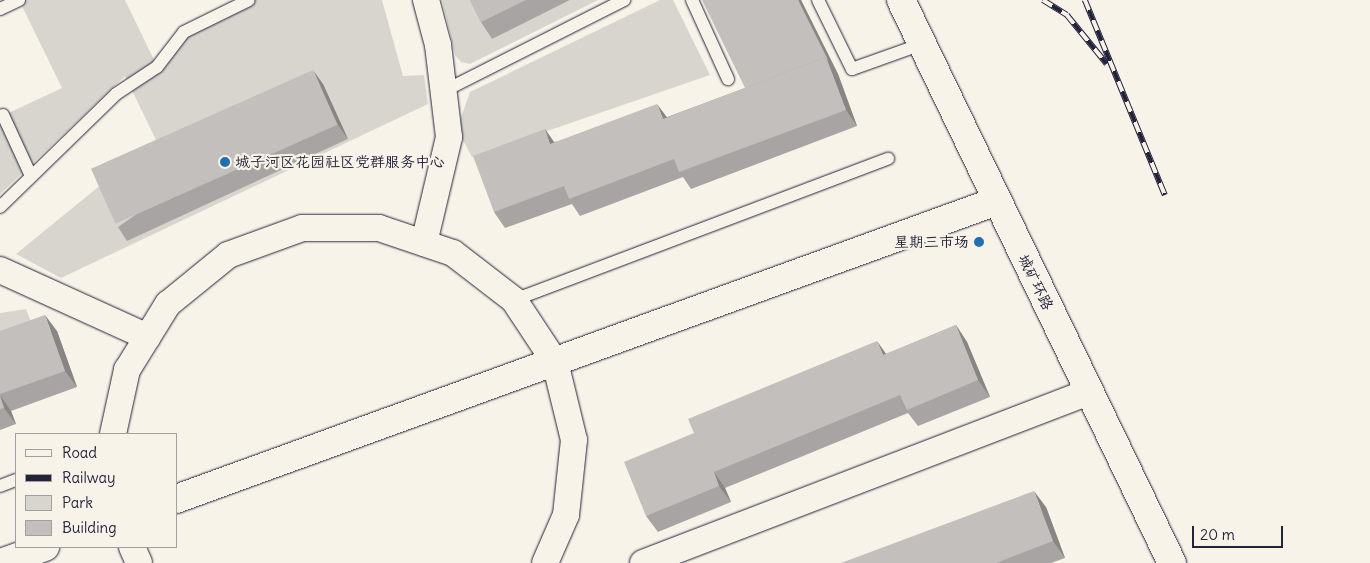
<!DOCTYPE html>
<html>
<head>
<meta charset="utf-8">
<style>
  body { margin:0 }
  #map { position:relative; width:1370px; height:563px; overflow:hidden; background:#f7f3e8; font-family:Delius,"LXGW WenKai TC",sans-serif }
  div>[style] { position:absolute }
  .green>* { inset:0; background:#d8d5cf }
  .roads { filter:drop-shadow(0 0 1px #22223b) drop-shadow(0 0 1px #22223b) }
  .lane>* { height:12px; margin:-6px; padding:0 6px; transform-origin:6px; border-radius:6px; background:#f7f3e8 }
  .street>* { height:26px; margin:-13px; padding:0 13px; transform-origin:13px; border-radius:13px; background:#f7f3e8 }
  .secondary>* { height:28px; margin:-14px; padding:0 14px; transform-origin:14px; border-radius:14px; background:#f7f3e8 }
  .rail>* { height:5.5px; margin-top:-2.75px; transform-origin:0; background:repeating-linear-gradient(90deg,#f7f3e8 0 11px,#22223b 0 22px); box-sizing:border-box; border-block:1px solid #22223b }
  .wall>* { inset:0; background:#a7a4a3 }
  .shaded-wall>* { inset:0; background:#888684 }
  .building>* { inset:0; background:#c2bfbd; transform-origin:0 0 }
  .dots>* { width:14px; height:14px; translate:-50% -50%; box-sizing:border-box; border:2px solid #f7f3e8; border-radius:50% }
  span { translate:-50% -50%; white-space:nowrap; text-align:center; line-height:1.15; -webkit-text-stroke:4.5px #f7f3e8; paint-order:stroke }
  .poi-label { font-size:15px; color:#22223b }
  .left { translate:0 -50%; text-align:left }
  .right { translate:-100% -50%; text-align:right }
  .street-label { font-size:15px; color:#22223b }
  .legend { position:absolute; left:15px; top:433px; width:162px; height:115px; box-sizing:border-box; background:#f7f3e8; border:1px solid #a29fa3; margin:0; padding:6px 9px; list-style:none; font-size:15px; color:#22223b }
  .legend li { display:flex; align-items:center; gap:10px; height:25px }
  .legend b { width:25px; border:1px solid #a29fa3 }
  .scale { position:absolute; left:1192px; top:526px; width:91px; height:22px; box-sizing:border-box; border:2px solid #22223b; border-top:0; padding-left:6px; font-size:15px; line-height:18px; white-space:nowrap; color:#22223b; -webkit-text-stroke:4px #f7f3e8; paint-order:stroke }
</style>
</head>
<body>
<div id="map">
  <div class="green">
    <div style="clip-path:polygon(evenodd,19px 0,125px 0,157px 66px,184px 32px,249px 0,382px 0,403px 76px,424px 75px,428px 104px,61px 278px,16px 254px,156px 140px,125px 76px,0 194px,0 117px,62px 88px,19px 0,322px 84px,348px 139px,128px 240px,322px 84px)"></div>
    <div style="clip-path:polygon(442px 0,473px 0,492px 38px,570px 0,598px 0,470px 64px,461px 62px,455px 55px)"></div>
    <div style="clip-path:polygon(660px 0,673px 0,710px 75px,472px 157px,457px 129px,470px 92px)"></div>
    <div style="clip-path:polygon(26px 309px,34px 330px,0 342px,0 313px)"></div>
  </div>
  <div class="roads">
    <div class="lane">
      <div style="left:692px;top:0;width:87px;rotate:65.5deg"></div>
      <div style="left:818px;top:0;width:77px;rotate:63.8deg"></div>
      <div style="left:852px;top:69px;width:74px;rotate:-19.7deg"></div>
      <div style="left:0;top:9px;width:21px;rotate:-25deg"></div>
      <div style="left:444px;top:91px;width:202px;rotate:-26.8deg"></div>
      <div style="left:3px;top:115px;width:67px;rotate:65.3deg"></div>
      <div style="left:0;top:207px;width:162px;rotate:-44.2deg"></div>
      <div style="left:116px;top:94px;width:49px;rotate:-33.4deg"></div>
      <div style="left:157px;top:67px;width:44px;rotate:-52.4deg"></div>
      <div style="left:184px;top:32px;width:72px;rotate:-26.2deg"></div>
      <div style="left:514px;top:300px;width:400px;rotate:-20.7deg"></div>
      <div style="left:0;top:486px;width:17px;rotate:-21deg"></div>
    </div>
    <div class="street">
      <div style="left:424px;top:243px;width:109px;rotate:-76.7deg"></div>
      <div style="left:449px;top:137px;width:93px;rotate:-96.8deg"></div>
      <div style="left:438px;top:45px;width:47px;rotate:-104.9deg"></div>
      <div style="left:0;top:270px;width:162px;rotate:24.4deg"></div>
      <div style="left:113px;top:434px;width:66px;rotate:-77.7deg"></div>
      <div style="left:127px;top:370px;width:78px;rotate:-58.2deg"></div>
      <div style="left:168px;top:304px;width:77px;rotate:-39.2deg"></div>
      <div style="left:228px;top:255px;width:79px;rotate:-20deg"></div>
      <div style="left:302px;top:228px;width:77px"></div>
      <div style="left:379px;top:228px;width:78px;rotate:18.7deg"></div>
      <div style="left:453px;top:253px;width:77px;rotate:37.6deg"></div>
      <div style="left:514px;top:300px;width:74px;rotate:56.5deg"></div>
      <div style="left:555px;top:362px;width:80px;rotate:76.3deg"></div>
      <div style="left:574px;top:440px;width:75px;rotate:96.1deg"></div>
      <div style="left:566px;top:515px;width:52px;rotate:113.6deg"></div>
      <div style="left:132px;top:547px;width:17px;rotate:66deg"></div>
      <div style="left:643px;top:563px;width:478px;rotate:-21deg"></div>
    </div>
    <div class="secondary">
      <div style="left:901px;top:0;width:625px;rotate:64.3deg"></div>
      <div style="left:176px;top:499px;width:873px;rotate:-19.95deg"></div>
      <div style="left:1px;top:563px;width:47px;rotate:-20deg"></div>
    </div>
  </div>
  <div class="rail">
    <div style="left:1043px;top:0;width:28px;rotate:32deg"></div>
    <div style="left:1067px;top:15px;width:63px;rotate:50.8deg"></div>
    <div style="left:1085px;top:0;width:211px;rotate:67.7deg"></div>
  </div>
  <div class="wall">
    <div style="clip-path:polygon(470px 0,570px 0,492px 39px,481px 22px)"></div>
    <div style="clip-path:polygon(801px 0,838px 74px,857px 126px,691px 189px,683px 177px,580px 216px,572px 204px,505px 228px,494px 212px,545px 129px,554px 142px,667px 117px,745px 88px)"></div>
    <div style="clip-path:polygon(323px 84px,348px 139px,127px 241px,118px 227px)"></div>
    <div style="clip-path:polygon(956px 325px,967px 342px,990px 397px,918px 426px,908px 413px,725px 488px,731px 502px,658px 532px,646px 516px,886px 354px)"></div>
    <div style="clip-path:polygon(0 331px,57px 331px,77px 387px,11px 411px,16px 424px,0 430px)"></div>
    <div style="clip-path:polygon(1046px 507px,1065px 558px,1051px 563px,841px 563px)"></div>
  </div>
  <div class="shaded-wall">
    <div style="clip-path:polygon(798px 0,801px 0,838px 74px,828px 60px)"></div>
    <div style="clip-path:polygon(826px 57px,838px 74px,857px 126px,846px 110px)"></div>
    <div style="clip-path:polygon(313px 70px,323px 84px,348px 139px,338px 125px)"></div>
    <div style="clip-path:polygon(657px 104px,669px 120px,663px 119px)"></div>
    <div style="clip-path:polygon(545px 129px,556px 145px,550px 144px)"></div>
    <div style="clip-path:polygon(45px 315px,57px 331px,77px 387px,65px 371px)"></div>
    <div style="clip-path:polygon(956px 325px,967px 342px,990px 397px,978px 380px)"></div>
    <div style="clip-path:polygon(877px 341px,889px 358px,883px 355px)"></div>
    <div style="clip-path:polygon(0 395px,11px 411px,16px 424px,4px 408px)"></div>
    <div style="clip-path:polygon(714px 472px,725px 488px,731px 502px,719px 486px)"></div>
    <div style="clip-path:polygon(1034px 491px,1046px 507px,1065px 558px,1053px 541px)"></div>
  </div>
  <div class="building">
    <div style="clip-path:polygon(470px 0,526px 0,481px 22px)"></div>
    <div style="clip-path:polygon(702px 0,798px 0,828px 60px,826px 57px,745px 88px)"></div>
    <div style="clip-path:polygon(826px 57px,846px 110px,679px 172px,674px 159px,569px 199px,564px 186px,494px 212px,473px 156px,545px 129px,550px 144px,657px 104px,663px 119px)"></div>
    <div style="left:313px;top:70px;width:60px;height:243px;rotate:66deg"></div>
    <div style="clip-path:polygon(45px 315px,65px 371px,0 394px,0 331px)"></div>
    <div style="clip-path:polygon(956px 325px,978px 380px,907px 410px,900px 395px,714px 472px,719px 486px,646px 516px,624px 462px,694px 433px,688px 419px,877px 341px,883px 355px)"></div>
    <div style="clip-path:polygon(0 396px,4px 408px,0 409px)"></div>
    <div style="clip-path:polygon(1034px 491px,1053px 541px,996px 563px,841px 563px)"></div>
  </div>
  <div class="dots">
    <div style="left:225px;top:162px;background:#1f6fb2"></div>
    <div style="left:979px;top:242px;background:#1f6fb2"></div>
  </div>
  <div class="poi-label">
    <span class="left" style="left:235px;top:162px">城子河区花园社区党群服务中心</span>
    <span class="right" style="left:969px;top:242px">星期三市场</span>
  </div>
  <div class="street-label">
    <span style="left:1036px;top:282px;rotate:64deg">城矿环路</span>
  </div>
  <ul class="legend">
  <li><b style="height:6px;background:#f7f3e8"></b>Road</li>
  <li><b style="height:6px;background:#22223b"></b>Railway</li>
  <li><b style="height:14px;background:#d8d5cf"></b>Park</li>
  <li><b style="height:14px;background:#c2bfbd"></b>Building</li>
  </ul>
  <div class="scale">20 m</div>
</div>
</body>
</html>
